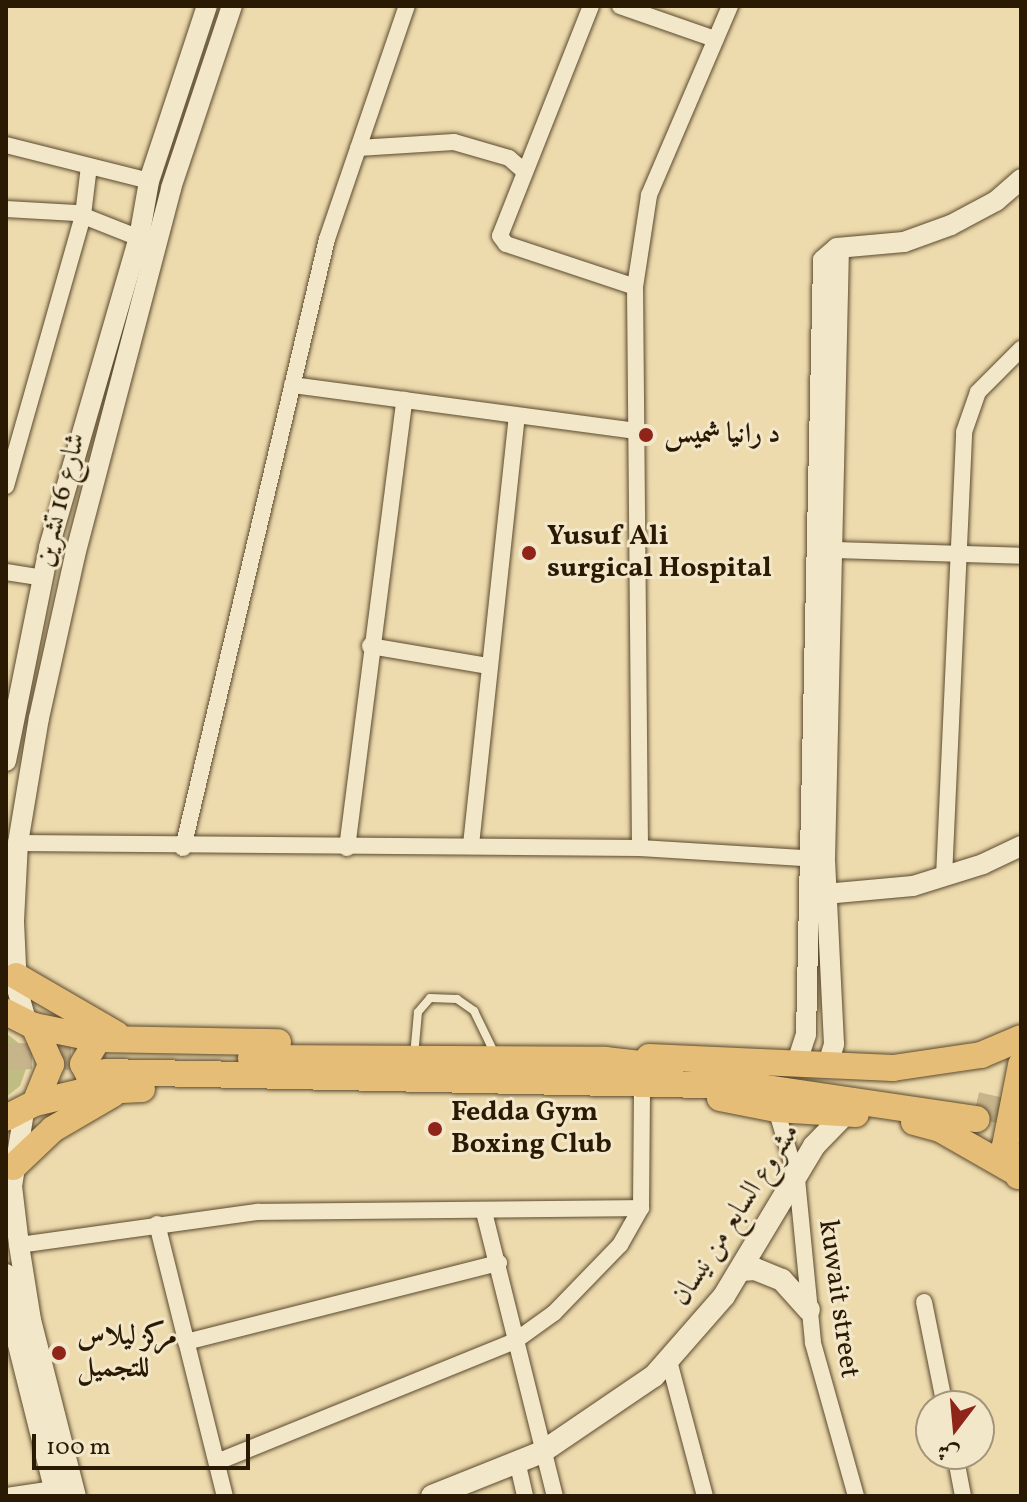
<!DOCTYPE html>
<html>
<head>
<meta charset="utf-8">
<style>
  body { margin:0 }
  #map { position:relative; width:1027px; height:1502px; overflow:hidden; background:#eddaad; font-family:Vollkorn,Amiri,serif }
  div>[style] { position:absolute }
  .green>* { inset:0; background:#c0bd84 }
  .primary-tunnel>* { height:26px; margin-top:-13px; transform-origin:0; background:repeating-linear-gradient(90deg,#c6b48b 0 26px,transparent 0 39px) }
  .roads { filter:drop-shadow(0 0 2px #5b4a2e) drop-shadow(0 0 2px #5b4a2e) }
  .service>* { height:8px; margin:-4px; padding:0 4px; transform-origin:4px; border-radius:4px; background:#f3e7ca }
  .minor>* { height:16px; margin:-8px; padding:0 8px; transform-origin:8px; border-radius:8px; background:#f3e7ca }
  .tertiary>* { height:20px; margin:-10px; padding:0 10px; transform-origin:10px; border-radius:10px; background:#f3e7ca }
  .secondary>* { height:22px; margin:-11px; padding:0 11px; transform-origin:11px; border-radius:11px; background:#f3e7ca }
  .primary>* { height:26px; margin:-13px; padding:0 13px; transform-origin:13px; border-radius:13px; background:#e6bd76 }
  .dots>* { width:22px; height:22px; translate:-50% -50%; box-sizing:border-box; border:4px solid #f3e7ca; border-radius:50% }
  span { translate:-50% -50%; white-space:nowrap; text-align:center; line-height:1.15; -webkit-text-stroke:6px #f3e7ca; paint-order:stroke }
  .poi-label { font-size:28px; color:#2a1a03; font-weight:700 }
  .left { translate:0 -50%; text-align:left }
  .street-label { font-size:28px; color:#2a1a03 }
  .frame { position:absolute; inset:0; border:8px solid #2a1a03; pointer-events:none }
  .north { position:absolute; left:915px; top:1390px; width:80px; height:80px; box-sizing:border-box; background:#f3e7ca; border:2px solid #a3957a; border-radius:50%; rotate:196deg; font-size:22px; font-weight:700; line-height:32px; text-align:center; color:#2a1a03 }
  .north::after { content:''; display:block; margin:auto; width:28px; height:36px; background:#8f2418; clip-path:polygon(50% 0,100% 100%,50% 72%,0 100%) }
  .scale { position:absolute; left:32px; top:1434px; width:218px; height:36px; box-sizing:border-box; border:4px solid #2a1a03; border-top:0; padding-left:10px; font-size:24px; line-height:28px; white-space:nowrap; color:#2a1a03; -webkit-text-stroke:6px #f3e7ca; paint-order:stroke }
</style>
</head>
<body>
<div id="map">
  <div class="green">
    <div style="clip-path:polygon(6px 1033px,21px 1045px,27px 1066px,20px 1086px,6px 1097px)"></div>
  </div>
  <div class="primary-tunnel">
    <div style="left:6px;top:1056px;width:100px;rotate:0.6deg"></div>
    <div style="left:976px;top:1105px;width:46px;rotate:12.5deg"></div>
  </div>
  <div class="roads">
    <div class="service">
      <div style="left:414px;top:1056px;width:44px;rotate:-84.8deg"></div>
      <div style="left:418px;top:1012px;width:18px;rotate:-49deg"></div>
      <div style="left:430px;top:998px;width:27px;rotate:2deg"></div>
      <div style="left:457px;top:999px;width:21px;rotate:35deg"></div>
      <div style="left:474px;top:1011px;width:48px;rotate:64deg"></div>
    </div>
    <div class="minor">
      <div style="left:591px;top:6px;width:247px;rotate:111.6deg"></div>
      <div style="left:500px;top:236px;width:10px;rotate:53deg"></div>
      <div style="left:506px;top:244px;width:136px;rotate:18.4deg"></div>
      <div style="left:620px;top:6px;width:101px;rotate:19.2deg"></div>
      <div style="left:6px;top:145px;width:147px;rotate:14.1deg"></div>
      <div style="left:358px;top:148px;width:96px;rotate:-3.6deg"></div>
      <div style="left:454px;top:142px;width:57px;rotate:16.2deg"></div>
      <div style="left:509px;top:158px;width:20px;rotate:41deg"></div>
      <div style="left:6px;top:209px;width:70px;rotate:3.3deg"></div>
      <div style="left:76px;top:213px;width:68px;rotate:21.6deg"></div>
      <div style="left:292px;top:385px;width:347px;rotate:7.6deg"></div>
      <div style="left:6px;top:486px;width:282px;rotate:-74.1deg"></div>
      <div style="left:83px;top:215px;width:49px;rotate:-83deg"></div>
      <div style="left:835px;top:550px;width:186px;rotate:1.8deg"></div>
      <div style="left:6px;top:572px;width:36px;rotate:9deg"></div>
      <div style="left:370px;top:646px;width:120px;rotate:9.6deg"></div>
      <div style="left:18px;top:843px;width:622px;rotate:0.46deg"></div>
      <div style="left:640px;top:848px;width:179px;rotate:3.5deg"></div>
      <div style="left:471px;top:845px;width:431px;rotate:-83.9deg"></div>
      <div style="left:183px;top:848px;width:626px;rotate:-76.7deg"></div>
      <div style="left:327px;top:239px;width:246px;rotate:-71.1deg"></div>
      <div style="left:347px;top:848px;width:452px;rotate:-82.7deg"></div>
      <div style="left:640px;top:848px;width:561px;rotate:-90.51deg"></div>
      <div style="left:635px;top:287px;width:93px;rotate:-81.3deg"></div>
      <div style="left:649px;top:195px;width:206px;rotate:-66.8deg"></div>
      <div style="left:944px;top:877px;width:445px;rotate:-87.4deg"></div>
      <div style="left:964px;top:432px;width:42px;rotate:-70.7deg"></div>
      <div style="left:978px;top:392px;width:61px;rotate:-45deg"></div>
      <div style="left:776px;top:1109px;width:73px;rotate:73.3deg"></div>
      <div style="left:797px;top:1179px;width:165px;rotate:84.4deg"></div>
      <div style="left:813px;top:1343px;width:159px;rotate:74.3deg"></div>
      <div style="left:484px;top:1212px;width:293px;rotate:76deg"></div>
      <div style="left:157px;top:1224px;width:280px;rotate:76deg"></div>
      <div style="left:19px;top:1245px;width:241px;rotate:-7.9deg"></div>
      <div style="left:258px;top:1212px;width:383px;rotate:-0.6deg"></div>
      <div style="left:924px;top:1302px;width:106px;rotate:78.6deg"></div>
      <div style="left:186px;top:1342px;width:323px;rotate:-14.2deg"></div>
      <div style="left:669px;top:1361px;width:140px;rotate:75.1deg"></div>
      <div style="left:955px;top:1454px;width:43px;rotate:79.2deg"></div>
      <div style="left:517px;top:1461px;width:36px;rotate:77deg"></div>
      <div style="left:217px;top:1462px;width:322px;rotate:-22.1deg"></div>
      <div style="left:515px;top:1341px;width:48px;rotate:-35.7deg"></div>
      <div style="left:554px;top:1313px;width:95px;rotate:-45.9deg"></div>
      <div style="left:620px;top:1245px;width:43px;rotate:-60.4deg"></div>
      <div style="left:641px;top:1208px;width:126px;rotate:-89.5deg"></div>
      <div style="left:6px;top:1496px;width:49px;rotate:-8.3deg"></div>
    </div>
    <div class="tertiary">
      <div style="left:6px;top:761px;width:218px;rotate:-78.6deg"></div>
      <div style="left:49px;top:547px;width:322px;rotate:-73.8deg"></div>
      <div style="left:139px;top:238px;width:58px;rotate:-80deg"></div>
      <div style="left:149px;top:181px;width:184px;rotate:-71.7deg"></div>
      <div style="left:825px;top:894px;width:88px;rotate:-5.2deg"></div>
      <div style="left:913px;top:886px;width:73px;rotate:-17.4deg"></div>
      <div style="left:983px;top:864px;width:42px;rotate:-25.3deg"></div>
      <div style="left:26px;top:1020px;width:33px;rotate:-106deg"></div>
      <div style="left:17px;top:988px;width:67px;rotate:-92.6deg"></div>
      <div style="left:14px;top:921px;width:78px;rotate:-87.1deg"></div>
      <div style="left:18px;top:843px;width:127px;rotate:-80.5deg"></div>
      <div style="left:39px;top:718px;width:167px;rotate:-77.5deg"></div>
      <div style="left:75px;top:555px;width:379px;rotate:-75.3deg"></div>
      <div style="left:171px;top:188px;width:192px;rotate:-71.5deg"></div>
      <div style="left:797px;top:1062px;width:28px;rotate:-72deg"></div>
      <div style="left:806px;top:1035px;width:775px;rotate:-88.74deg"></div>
      <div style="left:823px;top:260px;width:18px;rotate:-41deg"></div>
      <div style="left:837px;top:248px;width:67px;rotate:-5.1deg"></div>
      <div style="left:904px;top:242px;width:50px;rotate:-19.9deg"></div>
      <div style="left:951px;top:225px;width:51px;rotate:-28.1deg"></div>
      <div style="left:996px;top:201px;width:33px;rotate:-41deg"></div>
      <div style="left:828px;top:1064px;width:21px;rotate:-73deg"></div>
      <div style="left:834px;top:1044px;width:184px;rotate:-92.8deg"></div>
      <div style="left:825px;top:860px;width:611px;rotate:-88.69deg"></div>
      <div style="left:24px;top:1112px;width:75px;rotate:99.2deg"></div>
      <div style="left:12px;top:1186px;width:59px;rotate:83.2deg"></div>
      <div style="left:19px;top:1245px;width:76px;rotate:80.9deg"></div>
      <div style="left:31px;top:1320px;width:182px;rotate:75.7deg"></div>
      <div style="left:6px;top:1274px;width:56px;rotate:81.7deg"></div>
      <div style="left:14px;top:1329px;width:172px;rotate:75.9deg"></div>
    </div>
    <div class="secondary">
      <div style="left:742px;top:1270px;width:13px;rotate:-4deg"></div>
      <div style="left:755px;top:1269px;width:29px;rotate:22deg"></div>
      <div style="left:782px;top:1280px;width:40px;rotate:48deg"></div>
      <div style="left:432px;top:1496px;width:118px;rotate:-21.8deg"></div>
      <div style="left:542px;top:1452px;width:135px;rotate:-34.2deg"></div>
      <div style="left:654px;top:1376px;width:106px;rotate:-48.8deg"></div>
      <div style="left:724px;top:1296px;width:175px;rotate:-59deg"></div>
      <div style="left:814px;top:1146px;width:46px;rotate:-45.9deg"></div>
    </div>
    <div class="primary">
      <div style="left:16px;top:976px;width:116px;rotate:30.1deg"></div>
      <div style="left:6px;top:1012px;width:31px;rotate:27deg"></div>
      <div style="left:34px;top:1026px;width:42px;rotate:65.9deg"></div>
      <div style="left:51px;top:1064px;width:42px;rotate:112.3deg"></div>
      <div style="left:35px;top:1103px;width:33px;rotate:153deg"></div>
      <div style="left:34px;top:1026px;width:65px;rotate:11.5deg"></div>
      <div style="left:98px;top:1039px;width:180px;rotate:1deg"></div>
      <div style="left:649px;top:1057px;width:244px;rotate:2.6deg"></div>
      <div style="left:893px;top:1068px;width:89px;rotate:-8.4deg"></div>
      <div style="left:981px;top:1055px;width:43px;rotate:-23deg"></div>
      <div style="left:251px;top:1058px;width:354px;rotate:0.3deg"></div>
      <div style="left:605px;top:1060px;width:62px;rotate:6.4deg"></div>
      <div style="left:105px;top:1072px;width:648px;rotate:1.24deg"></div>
      <div style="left:753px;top:1086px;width:226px;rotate:8.4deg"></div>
      <div style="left:97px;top:1091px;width:30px;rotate:-117deg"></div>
      <div style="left:83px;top:1064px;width:29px;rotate:-59deg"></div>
      <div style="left:720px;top:1098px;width:57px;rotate:11.1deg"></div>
      <div style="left:776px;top:1109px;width:80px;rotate:3.6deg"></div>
      <div style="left:35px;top:1103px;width:47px;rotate:-13.4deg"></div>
      <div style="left:81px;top:1092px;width:61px;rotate:-2.8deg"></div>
      <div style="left:914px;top:1122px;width:27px;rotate:15deg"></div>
      <div style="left:940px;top:1129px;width:83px;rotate:29.7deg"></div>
      <div style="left:13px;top:1167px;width:55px;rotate:-43.5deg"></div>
      <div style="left:53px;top:1129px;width:69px;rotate:-30.3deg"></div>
      <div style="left:1018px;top:1176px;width:33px;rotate:-113deg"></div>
      <div style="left:1005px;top:1146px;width:83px;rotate:-78.8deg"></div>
    </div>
  </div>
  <div class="dots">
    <div style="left:646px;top:435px;background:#8f2418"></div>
    <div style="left:529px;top:553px;background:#8f2418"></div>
    <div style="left:435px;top:1129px;background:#8f2418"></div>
    <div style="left:59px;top:1353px;background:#8f2418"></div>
  </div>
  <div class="poi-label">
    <span class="left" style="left:664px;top:435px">د رانيا شميس</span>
    <span class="left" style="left:547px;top:553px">Yusuf Ali<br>surgical Hospital</span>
    <span class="left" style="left:451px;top:1129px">Fedda Gym<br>Boxing Club</span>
    <span class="left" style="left:77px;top:1353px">مركز ليلاس<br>للتجميل</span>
  </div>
  <div class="street-label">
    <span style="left:61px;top:500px;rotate:-76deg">شارع 16 تشرين</span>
    <span style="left:736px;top:1215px;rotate:-57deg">مشروع السابع من نيسان</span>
    <span style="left:838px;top:1299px;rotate:82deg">kuwait street</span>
  </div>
  <div class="frame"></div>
  <div class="north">ش</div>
  <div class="scale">100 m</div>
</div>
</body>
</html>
